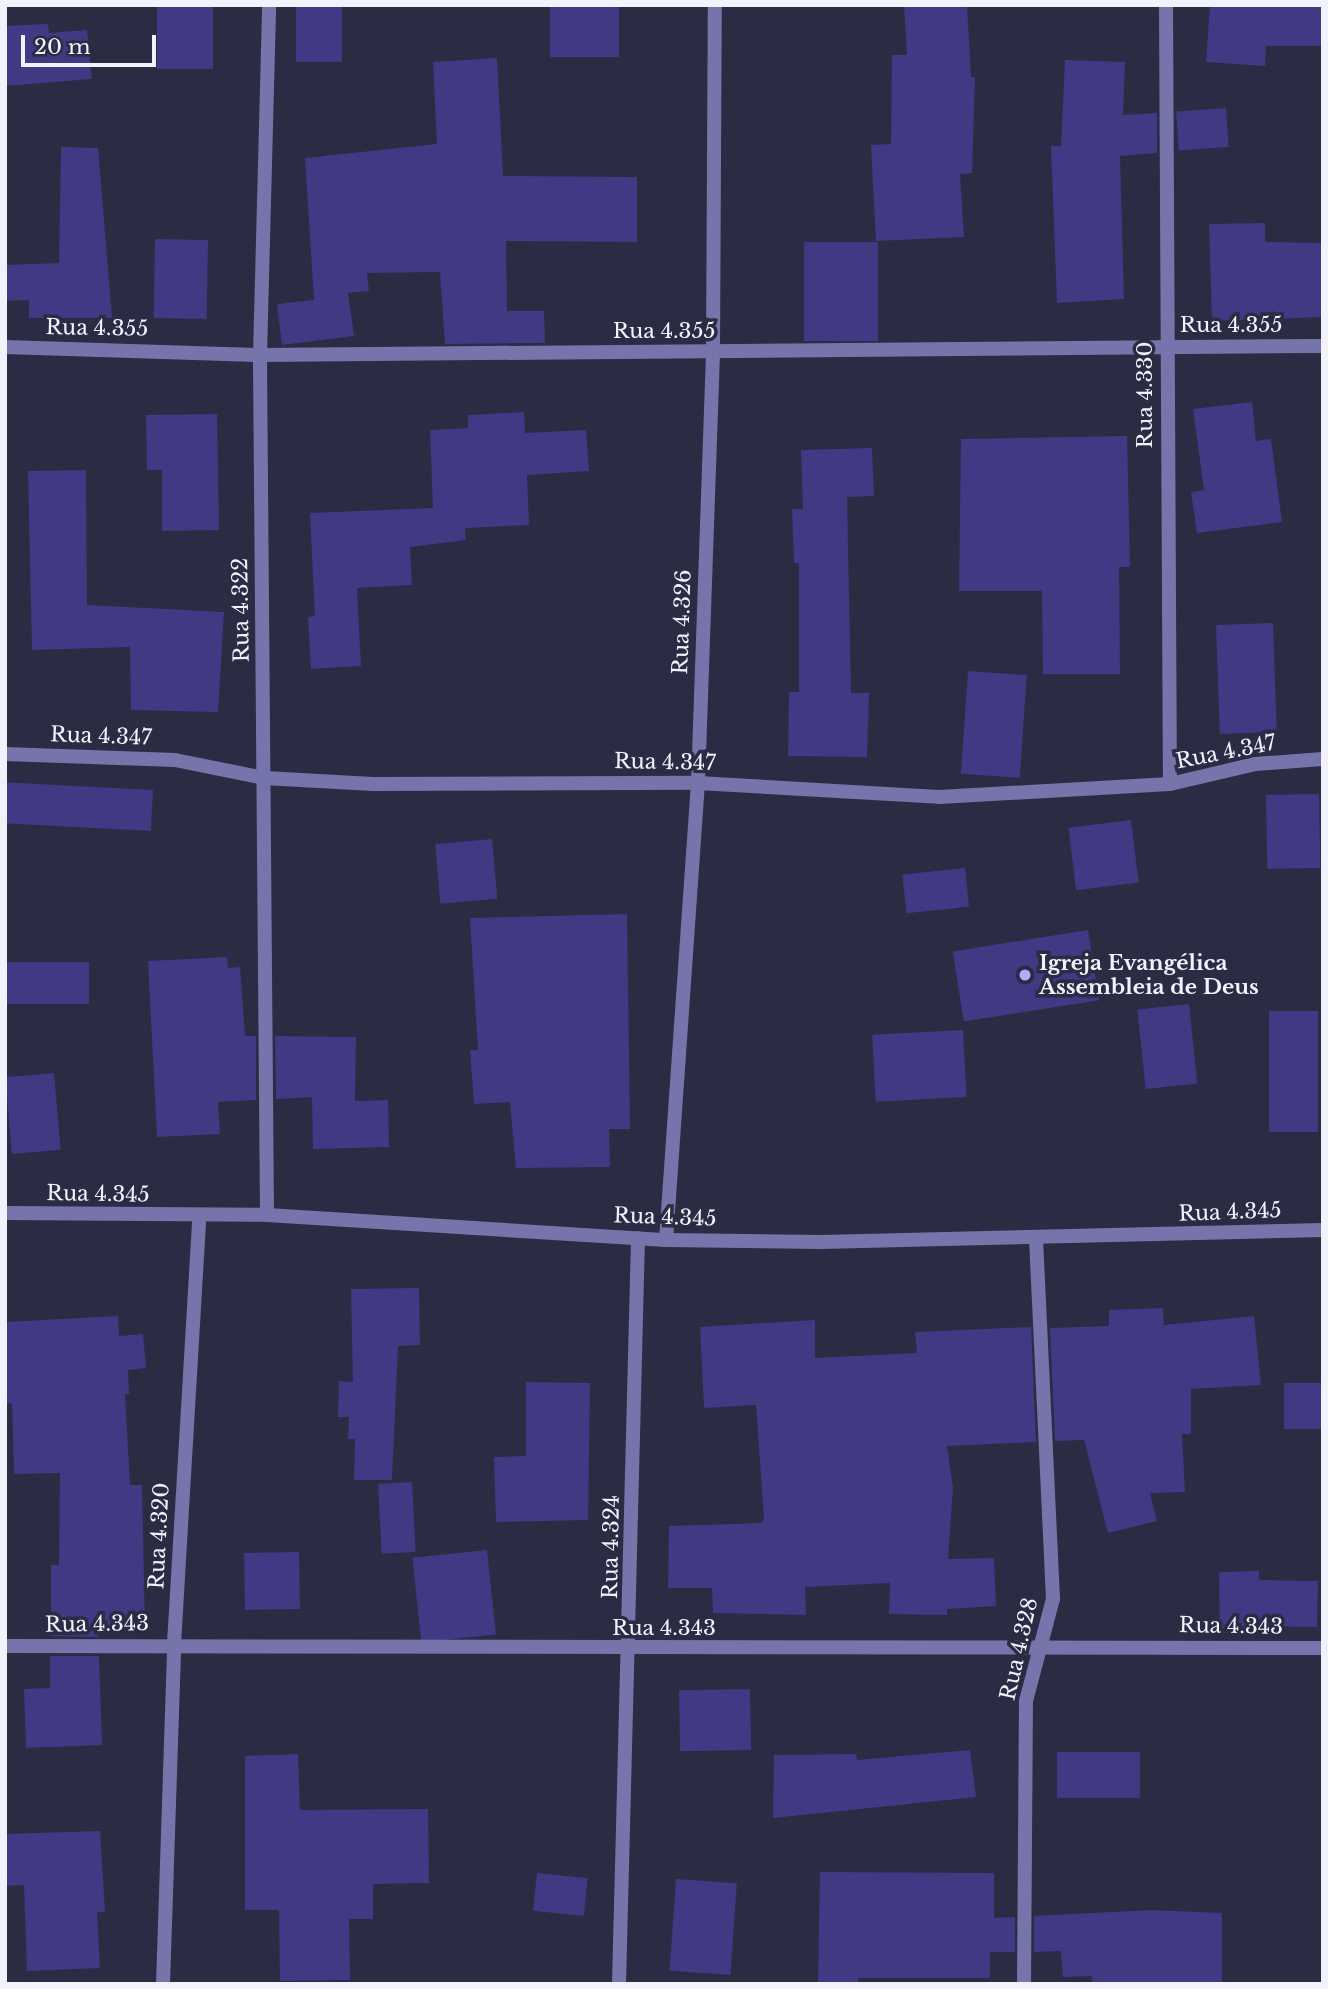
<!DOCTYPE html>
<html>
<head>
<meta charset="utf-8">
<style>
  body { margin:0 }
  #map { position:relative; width:1328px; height:1989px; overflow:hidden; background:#2b2b44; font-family:"Libre Baskerville",serif }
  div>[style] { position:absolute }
  .building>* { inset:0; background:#403984; transform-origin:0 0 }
  .street>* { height:14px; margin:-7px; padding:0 7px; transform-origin:7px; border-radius:7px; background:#7575ab }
  .dots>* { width:19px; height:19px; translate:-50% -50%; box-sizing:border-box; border:4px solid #2b2b44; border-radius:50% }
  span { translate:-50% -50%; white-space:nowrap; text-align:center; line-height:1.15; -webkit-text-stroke:7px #2b2b44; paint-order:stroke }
  .street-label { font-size:21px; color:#f2f2fc }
  .poi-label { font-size:21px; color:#f2f2fc; font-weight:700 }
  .left { translate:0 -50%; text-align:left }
  .frame { position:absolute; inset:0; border:7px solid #f2f2fc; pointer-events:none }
  .scale { position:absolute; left:21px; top:35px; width:135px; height:32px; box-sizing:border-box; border:4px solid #f2f2fc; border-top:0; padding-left:9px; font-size:21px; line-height:24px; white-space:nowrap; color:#f2f2fc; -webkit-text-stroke:5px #2b2b44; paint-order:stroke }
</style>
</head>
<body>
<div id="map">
  <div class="building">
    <div style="left:157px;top:5px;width:56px;height:64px"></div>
    <div style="left:296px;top:5px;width:46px;height:57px"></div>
    <div style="left:550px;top:5px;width:69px;height:52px"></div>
    <div style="clip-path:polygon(904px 5px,967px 5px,971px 77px,975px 77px,972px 173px,960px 174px,964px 237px,876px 241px,871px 145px,891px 144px,892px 55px,907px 55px)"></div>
    <div style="clip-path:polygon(1210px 5px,1323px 5px,1323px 46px,1266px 46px,1265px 66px,1206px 62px)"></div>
    <div style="clip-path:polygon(48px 24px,49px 33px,87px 30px,92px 79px,5px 86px,5px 26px)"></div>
    <div style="clip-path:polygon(497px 58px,503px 176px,637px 177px,637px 242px,506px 241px,507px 311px,544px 311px,545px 343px,445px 344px,440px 272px,367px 273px,369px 291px,348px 293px,354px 336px,282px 345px,277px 304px,314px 300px,305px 158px,437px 144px,433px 62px)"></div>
    <div style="clip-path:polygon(1065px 60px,1125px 62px,1123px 115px,1157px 113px,1157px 153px,1120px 156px,1124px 299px,1057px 303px,1051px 146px,1061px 146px)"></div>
    <div style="left:1226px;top:108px;width:39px;height:50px;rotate:86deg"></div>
    <div style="clip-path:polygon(61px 147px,98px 148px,112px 318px,29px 318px,29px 300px,5px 301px,5px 265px,59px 263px)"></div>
    <div style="clip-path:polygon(1265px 223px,1265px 242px,1323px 243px,1323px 317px,1212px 321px,1209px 224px)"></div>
    <div style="left:155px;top:239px;width:53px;height:79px;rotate:1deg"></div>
    <div style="left:804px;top:242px;width:74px;height:99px"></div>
    <div style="clip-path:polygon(1252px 402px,1256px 441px,1271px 439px,1282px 522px,1197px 533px,1191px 492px,1204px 490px,1193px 409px)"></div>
    <div style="clip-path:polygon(524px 412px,525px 433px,586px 430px,589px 471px,527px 475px,529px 525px,465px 528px,466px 540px,410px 547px,412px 585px,357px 588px,361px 666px,311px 669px,308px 617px,315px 616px,310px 513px,433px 508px,430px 430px,468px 428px,468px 415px)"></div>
    <div style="clip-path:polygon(217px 414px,219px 530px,162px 531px,162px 470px,147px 470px,146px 415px)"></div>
    <div style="clip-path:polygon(1127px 436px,1130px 567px,1119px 567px,1120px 674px,1043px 674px,1042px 591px,959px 591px,961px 439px)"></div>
    <div style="clip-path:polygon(872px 448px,874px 496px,847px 497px,851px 693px,869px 693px,867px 757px,788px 756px,789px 692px,799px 692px,799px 563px,794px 563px,792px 509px,803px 509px,801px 450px)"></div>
    <div style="clip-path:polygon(86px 470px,87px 605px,224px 612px,218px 712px,131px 710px,130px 647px,32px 650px,28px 471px)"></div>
    <div style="left:1273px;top:623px;width:109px;height:57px;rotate:88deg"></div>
    <div style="left:968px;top:671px;width:59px;height:103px;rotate:4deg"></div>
    <div style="left:153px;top:790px;width:41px;height:149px;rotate:93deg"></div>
    <div style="left:1319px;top:794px;width:74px;height:53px;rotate:89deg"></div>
    <div style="left:1131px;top:820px;width:63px;height:63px;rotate:83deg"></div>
    <div style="left:492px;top:839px;width:60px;height:57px;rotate:85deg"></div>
    <div style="left:965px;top:868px;width:39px;height:63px;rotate:84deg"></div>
    <div style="clip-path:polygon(627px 914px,630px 1129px,609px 1129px,610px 1167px,516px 1168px,510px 1102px,474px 1104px,470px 1050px,478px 1050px,470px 918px)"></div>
    <div style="left:1088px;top:930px;width:71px;height:137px;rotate:81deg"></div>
    <div style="clip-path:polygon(227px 957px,228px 968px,240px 967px,245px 1036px,256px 1036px,256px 1100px,218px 1102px,220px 1134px,157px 1137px,148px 961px)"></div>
    <div style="left:5px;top:962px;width:84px;height:42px"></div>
    <div style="left:1189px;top:1004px;width:80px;height:52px;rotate:84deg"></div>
    <div style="left:1318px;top:1011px;width:121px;height:49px;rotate:90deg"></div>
    <div style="left:963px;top:1030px;width:67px;height:91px;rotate:87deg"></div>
    <div style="clip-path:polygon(275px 1036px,356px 1037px,355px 1101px,388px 1100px,389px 1147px,313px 1149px,312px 1097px,276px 1099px)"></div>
    <div style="left:54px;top:1073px;width:77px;height:49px;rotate:85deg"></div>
    <div style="clip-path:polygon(419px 1288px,420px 1345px,398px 1346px,392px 1480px,354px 1480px,355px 1439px,348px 1439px,349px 1417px,338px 1417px,339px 1381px,353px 1382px,351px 1289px)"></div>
    <div style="clip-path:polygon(1163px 1308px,1164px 1325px,1254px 1316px,1261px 1385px,1191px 1389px,1191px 1434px,1182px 1434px,1185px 1492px,1150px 1493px,1157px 1521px,1108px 1533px,1084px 1440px,1055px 1441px,1050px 1328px,1109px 1326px,1109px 1310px)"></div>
    <div style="clip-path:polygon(118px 1316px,119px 1336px,143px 1334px,146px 1368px,128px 1370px,129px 1394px,125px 1394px,130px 1485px,142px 1485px,145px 1628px,98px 1628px,98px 1637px,51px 1636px,51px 1565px,59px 1565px,60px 1473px,14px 1474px,12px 1403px,5px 1404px,5px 1322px)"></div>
    <div style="clip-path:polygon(815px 1320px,815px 1358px,917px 1353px,915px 1332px,1031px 1327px,1036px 1442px,947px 1446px,953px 1487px,948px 1559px,994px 1558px,996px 1606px,947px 1609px,947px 1615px,889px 1614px,890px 1583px,805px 1587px,806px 1615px,713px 1613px,712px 1588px,668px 1588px,669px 1526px,762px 1523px,764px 1518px,756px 1405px,704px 1408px,700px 1327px)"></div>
    <div style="clip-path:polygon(526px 1382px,590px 1383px,588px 1520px,496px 1522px,494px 1457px,526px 1456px)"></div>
    <div style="left:1323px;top:1383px;width:46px;height:39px;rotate:90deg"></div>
    <div style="left:412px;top:1482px;width:70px;height:34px;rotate:87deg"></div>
    <div style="left:487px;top:1550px;width:85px;height:75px;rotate:84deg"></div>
    <div style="left:299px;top:1552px;width:57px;height:55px;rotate:89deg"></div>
    <div style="clip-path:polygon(1259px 1571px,1259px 1580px,1318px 1581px,1317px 1627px,1259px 1626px,1259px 1633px,1220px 1633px,1219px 1572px)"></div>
    <div style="clip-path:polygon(50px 1656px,99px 1656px,102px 1745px,26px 1748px,24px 1689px,50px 1688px)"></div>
    <div style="left:750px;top:1689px;width:61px;height:71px;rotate:89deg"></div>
    <div style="clip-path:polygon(970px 1750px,976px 1797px,773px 1818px,774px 1755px,856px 1754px,857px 1760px)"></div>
    <div style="left:1057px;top:1752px;width:83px;height:46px"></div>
    <div style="clip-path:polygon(298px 1754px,300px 1810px,428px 1809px,429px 1883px,373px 1884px,373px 1919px,349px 1919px,350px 1980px,280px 1981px,279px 1910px,245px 1910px,245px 1756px)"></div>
    <div style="clip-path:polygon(100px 1831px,105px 1912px,97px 1912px,100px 1968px,27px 1971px,24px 1885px,5px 1886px,5px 1834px)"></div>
    <div style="clip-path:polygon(820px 1872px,994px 1873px,994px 1918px,1015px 1917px,1015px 1952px,990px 1952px,990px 1978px,858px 1978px,858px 1984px,818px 1984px)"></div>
    <div style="left:537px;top:1873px;width:51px;height:38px;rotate:6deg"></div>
    <div style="left:676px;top:1879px;width:61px;height:92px;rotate:4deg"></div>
    <div style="clip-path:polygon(1151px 1910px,1222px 1913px,1222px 1984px,1092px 1984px,1092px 1976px,1063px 1977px,1061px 1951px,1034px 1952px,1034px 1916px)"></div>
  </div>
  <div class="street">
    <div style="left:1166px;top:5px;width:779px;rotate:89.71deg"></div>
    <div style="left:5px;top:347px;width:255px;rotate:1.8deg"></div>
    <div style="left:260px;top:355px;width:1063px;rotate:-0.49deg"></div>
    <div style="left:5px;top:754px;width:170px;rotate:2deg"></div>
    <div style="left:175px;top:760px;width:91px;rotate:11.4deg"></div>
    <div style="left:264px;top:778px;width:109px;rotate:3.2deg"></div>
    <div style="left:373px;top:784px;width:325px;rotate:-0.2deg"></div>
    <div style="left:698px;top:783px;width:241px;rotate:3.3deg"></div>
    <div style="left:939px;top:797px;width:231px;rotate:-3.2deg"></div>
    <div style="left:1170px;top:784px;width:87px;rotate:-13.2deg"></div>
    <div style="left:1255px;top:764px;width:68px;rotate:-4.2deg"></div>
    <div style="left:5px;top:1213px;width:262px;rotate:0.4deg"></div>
    <div style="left:267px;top:1215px;width:400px;rotate:3.6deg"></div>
    <div style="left:666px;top:1240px;width:155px;rotate:0.7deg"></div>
    <div style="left:821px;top:1242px;width:502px;rotate:-1.37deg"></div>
    <div style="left:267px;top:1215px;width:860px;rotate:-90.47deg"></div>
    <div style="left:260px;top:355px;width:350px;rotate:-88.5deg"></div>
    <div style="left:666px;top:1240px;width:458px;rotate:-86deg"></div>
    <div style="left:698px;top:783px;width:432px;rotate:-88deg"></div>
    <div style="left:713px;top:351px;width:346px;rotate:-89.7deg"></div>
    <div style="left:5px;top:1646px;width:1318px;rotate:0.09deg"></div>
    <div style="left:163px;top:1984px;width:340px;rotate:-88.1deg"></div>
    <div style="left:174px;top:1644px;width:428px;rotate:-86.6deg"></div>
    <div style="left:619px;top:1984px;width:746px;rotate:-88.54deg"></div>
    <div style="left:1024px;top:1984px;width:283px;rotate:-89.6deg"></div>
    <div style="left:1026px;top:1701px;width:106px;rotate:-75.2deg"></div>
    <div style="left:1053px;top:1599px;width:360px;rotate:-92.7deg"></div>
  </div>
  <div class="dots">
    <div style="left:1025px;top:975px;background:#aeaefa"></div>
  </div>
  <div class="street-label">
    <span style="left:1231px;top:325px">Rua 4.355</span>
    <span style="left:97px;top:328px;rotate:1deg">Rua 4.355</span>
    <span style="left:664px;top:331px">Rua 4.355</span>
    <span style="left:1145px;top:395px;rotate:-90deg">Rua 4.330</span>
    <span style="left:241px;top:610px;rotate:-91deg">Rua 4.322</span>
    <span style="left:682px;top:622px;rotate:-88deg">Rua 4.326</span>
    <span style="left:101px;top:736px;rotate:2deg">Rua 4.347</span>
    <span style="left:1226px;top:752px;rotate:-11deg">Rua 4.347</span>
    <span style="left:665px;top:762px;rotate:1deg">Rua 4.347</span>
    <span style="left:98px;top:1194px;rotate:1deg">Rua 4.345</span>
    <span style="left:1230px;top:1212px;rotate:-2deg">Rua 4.345</span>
    <span style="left:665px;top:1217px;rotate:2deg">Rua 4.345</span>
    <span style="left:159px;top:1536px;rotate:-87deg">Rua 4.320</span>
    <span style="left:611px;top:1547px;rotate:-89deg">Rua 4.324</span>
    <span style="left:97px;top:1624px;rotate:-1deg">Rua 4.343</span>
    <span style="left:1231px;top:1626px;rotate:1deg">Rua 4.343</span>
    <span style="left:664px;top:1628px">Rua 4.343</span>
    <span style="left:1019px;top:1649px;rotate:-77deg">Rua 4.328</span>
  </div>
  <div class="poi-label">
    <span class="left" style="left:1039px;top:975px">Igreja Evangélica<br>Assembleia de Deus</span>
  </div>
  <div class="frame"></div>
  <div class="scale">20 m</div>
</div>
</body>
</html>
